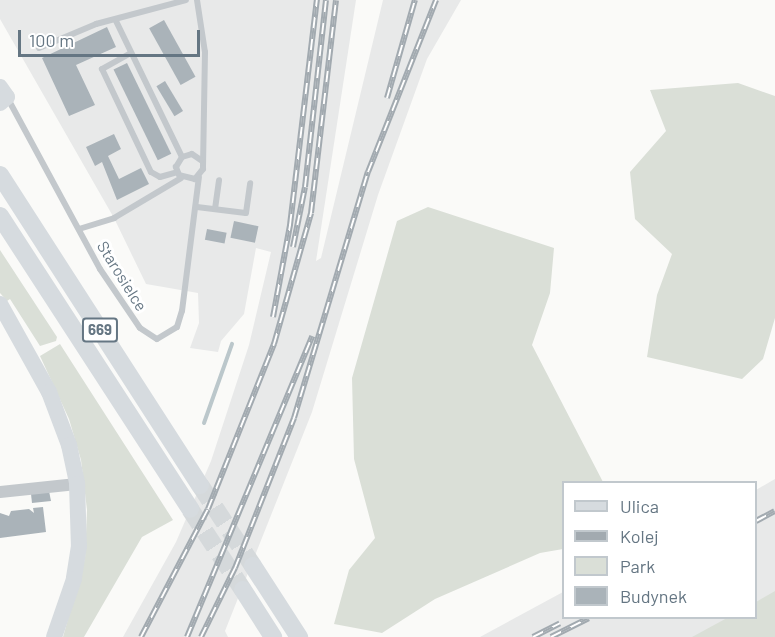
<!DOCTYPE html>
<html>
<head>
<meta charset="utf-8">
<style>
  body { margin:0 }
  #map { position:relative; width:775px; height:637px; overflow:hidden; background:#fafaf8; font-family:Barlow,sans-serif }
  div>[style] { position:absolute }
  .built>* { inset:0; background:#e8e9e9 }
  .green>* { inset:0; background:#dadfd7 }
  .stream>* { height:4px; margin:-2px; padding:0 2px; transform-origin:2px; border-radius:2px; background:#bbc7cb }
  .building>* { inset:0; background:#aab3b9; transform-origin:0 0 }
  .primary-tunnel>* { height:18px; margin-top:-9px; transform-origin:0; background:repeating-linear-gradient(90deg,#d5d9db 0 18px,transparent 0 27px) }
  .lane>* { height:6px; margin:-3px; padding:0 3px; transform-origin:3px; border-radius:3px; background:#c3c8cc }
  .street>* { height:12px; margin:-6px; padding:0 6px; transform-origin:6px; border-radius:6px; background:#c3c8cc }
  .secondary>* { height:16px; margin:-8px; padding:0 8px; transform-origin:8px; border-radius:8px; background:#d6dbdf }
  .primary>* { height:18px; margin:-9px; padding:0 9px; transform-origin:9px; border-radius:9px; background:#d6dbdf }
  .rail>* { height:6px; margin-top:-3px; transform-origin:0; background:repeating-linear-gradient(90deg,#fff 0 11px,#a2aab0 0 22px); box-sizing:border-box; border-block:2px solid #a2aab0 }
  span { translate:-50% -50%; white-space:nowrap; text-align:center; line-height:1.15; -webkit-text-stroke:6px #fff; paint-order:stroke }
  .shield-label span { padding:2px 4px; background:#fff; border:2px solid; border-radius:4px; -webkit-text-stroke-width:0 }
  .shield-label { font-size:15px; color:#657683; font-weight:700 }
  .street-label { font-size:16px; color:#657683 }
  .legend { position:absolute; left:562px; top:481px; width:195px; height:138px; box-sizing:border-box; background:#fff; border:2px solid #c1c8cd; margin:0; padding:8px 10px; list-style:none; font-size:18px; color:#657683 }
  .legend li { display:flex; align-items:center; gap:12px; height:30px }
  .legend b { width:30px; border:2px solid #c1c8cd }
  .scale { position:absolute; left:18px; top:30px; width:182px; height:27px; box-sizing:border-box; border:3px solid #657683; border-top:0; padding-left:8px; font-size:18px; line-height:21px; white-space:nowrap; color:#657683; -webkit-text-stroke:4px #fff; paint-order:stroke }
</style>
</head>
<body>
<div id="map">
  <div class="built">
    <div style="clip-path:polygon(0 0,356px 0,316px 261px,321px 258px,383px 0,461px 0,427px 59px,378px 195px,312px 412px,225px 631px,228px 637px,123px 637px,176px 542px,211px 461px,249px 345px,271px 252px,256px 248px,244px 314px,221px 341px,218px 352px,190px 348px,199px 323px,198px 293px,146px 284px,114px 218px,0 19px)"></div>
    <div style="clip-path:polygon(775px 479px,775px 613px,724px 637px,480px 637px,563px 592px,564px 618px,756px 618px,756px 490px)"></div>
  </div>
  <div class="green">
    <div style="clip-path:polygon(738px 83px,775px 96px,775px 318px,763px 359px,742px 379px,647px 357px,657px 295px,672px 254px,635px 219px,630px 172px,666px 131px,650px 90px)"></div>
    <div style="clip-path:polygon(428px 207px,554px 248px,550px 293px,532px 345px,603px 482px,564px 482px,563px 549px,540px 553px,435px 599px,382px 633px,334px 624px,349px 570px,375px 538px,354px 459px,352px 378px,397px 221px)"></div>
    <div style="clip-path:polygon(0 250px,57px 337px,56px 341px,40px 346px,10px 299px,7px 301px,0 293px)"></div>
    <div style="clip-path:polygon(60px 344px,173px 520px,142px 537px,84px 637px,63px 637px,85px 558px,87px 510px,81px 460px,69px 419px,40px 356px)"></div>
    <div style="clip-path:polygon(775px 591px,775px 637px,692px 637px,727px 618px,756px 618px,756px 602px)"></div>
  </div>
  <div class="stream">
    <div style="left:204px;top:423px;width:84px;rotate:-70.5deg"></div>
  </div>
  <div class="building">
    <div style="left:164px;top:20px;width:65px;height:17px;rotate:61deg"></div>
    <div style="clip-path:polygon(107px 27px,116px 47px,76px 65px,95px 105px,69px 116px,42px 58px)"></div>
    <div style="left:127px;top:63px;width:101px;height:15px;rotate:64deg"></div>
    <div style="left:165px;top:81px;width:35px;height:10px;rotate:59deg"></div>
    <div style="clip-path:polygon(114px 134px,121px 149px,108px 156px,119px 179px,141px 168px,149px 184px,117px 200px,102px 162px,95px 166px,86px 147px)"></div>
    <div style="left:234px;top:221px;width:25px;height:17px;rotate:12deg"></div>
    <div style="left:207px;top:229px;width:20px;height:11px;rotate:11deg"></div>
    <div style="clip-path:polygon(49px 491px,51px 501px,32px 503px,31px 494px)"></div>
    <div style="clip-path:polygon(43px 507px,46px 532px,0 538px,0 513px,9px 516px,11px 511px,29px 509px,34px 513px,33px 508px)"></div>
  </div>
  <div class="primary-tunnel">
    <div style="left:200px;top:485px;width:97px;rotate:56.8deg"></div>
    <div style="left:190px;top:509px;width:97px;rotate:56.8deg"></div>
  </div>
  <div class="lane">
    <div style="left:197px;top:0;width:53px;rotate:81.3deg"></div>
    <div style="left:205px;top:52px;width:117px;rotate:91deg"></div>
    <div style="left:203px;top:169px;width:13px;rotate:129deg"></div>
    <div style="left:195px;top:179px;width:16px;rotate:-166deg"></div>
    <div style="left:179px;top:175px;width:9px;rotate:-111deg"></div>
    <div style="left:176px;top:167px;width:12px;rotate:-59deg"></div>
    <div style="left:182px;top:157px;width:10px;rotate:-17deg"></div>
    <div style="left:192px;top:154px;width:11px;rotate:34deg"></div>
    <div style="left:116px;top:21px;width:151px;rotate:64.1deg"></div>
    <div style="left:39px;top:48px;width:62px;rotate:-22.8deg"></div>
    <div style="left:96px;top:24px;width:93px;rotate:-14.9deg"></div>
    <div style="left:129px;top:54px;width:31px;rotate:151deg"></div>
    <div style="left:102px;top:69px;width:114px;rotate:64.6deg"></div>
    <div style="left:151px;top:172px;width:10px;rotate:29deg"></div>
    <div style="left:160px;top:177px;width:18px;rotate:-16deg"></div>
    <div style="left:7px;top:97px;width:196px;rotate:61.6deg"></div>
    <div style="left:100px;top:269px;width:71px;rotate:55.9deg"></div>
    <div style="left:140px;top:328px;width:20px;rotate:33deg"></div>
    <div style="left:157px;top:339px;width:23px;rotate:-31deg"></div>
    <div style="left:177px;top:327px;width:17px;rotate:-73deg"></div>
    <div style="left:182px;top:311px;width:135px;rotate:-82.8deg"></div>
    <div style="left:197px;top:207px;width:49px;rotate:7deg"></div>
    <div style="left:246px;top:213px;width:30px;rotate:-82deg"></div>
    <div style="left:215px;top:209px;width:29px;rotate:-82deg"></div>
    <div style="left:79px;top:229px;width:37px;rotate:-17deg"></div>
    <div style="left:114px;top:218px;width:78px;rotate:-30.8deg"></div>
  </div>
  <div class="street">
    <div style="left:0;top:492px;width:77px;rotate:-5.9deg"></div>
  </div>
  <div class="secondary">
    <div style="left:0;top:87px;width:12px;rotate:55deg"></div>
    <div style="left:7px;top:97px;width:9px;rotate:139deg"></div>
    <div style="left:0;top:304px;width:101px;rotate:60.9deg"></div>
    <div style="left:49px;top:392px;width:57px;rotate:69.3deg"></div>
    <div style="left:69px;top:445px;width:40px;rotate:78deg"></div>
    <div style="left:77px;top:484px;width:62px;rotate:88.2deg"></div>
    <div style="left:79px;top:546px;width:33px;rotate:99deg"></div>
    <div style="left:74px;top:579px;width:61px;rotate:109deg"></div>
  </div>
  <div class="primary">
    <div style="left:0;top:175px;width:369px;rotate:57.2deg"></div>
    <div style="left:0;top:216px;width:349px;rotate:57deg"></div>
    <div style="left:253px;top:566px;width:85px;rotate:57.1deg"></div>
    <div style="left:243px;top:590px;width:56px;rotate:57.4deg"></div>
  </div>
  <div class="rail">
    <div style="left:387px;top:98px;width:102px;rotate:-74.1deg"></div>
    <div style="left:293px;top:247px;width:61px;rotate:-78.7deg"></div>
    <div style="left:305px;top:187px;width:188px;rotate:-83.6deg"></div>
    <div style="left:273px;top:317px;width:94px;rotate:-79.5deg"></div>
    <div style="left:290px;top:225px;width:227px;rotate:-83.2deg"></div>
    <div style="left:756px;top:521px;width:21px;rotate:-28deg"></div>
    <div style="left:141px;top:637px;width:144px;rotate:-62.4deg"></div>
    <div style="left:208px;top:509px;width:178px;rotate:-68.2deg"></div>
    <div style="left:274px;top:344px;width:136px;rotate:-74.2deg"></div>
    <div style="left:311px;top:213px;width:214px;rotate:-83.3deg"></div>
    <div style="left:187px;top:637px;width:326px;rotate:-67.4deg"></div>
    <div style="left:201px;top:637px;width:77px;rotate:-63.8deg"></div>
    <div style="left:235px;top:568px;width:161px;rotate:-68.5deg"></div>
    <div style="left:294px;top:418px;width:257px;rotate:-73.3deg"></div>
    <div style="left:368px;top:172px;width:185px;rotate:-68.4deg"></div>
    <div style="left:533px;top:637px;width:30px;rotate:-27deg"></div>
    <div style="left:551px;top:637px;width:42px;rotate:-26.6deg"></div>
  </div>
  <div class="shield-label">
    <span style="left:100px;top:330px">669</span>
  </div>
  <div class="street-label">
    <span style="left:122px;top:276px;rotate:58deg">Starosielce</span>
  </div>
  <ul class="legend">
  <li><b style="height:8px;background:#d6dbdf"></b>Ulica</li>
  <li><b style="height:8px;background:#a2aab0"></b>Kolej</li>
  <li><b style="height:16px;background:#dadfd7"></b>Park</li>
  <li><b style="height:16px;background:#aab3b9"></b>Budynek</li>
  </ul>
  <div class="scale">100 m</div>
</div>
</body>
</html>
